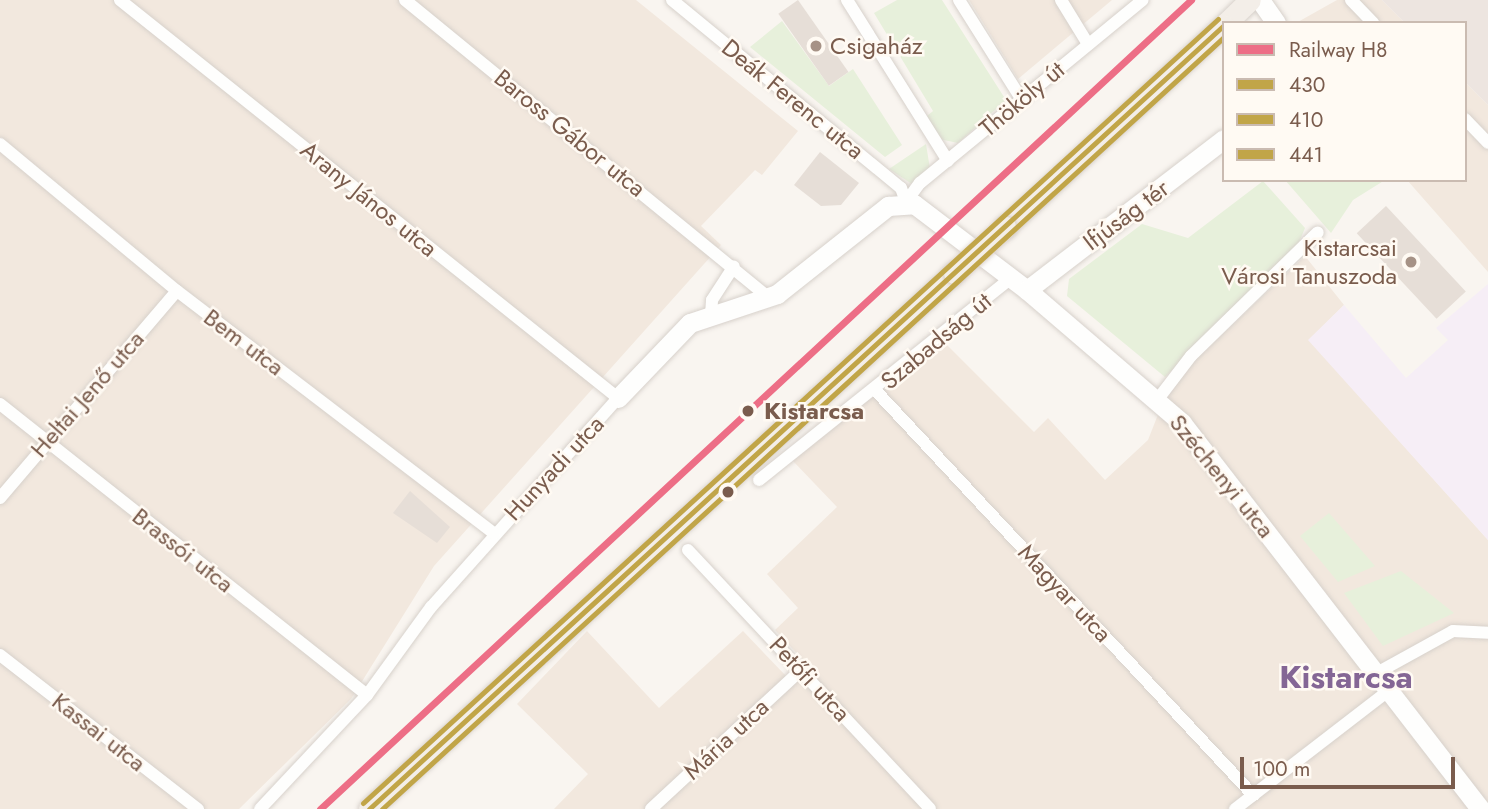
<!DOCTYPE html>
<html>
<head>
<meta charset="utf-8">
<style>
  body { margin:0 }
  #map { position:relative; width:1488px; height:809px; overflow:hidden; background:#f9f5f0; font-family:Jost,sans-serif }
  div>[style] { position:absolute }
  .residential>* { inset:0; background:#f2e8de }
  .industrial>* { inset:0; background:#ede5e0 }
  .education>* { inset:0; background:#f6eef6 }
  .green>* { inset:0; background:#e7f0db }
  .building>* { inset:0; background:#e6ded7; transform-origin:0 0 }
  .roads { filter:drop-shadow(0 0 2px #d7d1cb) drop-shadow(0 0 2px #d7d1cb) }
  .street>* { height:12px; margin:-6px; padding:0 6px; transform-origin:6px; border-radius:6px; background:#fefefd }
  .secondary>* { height:19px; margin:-9.5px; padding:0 9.5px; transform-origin:9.5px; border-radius:9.5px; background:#fefefd }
  .primary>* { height:21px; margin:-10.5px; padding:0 10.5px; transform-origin:10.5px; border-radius:10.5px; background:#f3eee8 }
  .bridges { filter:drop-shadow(0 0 2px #dad1cc) drop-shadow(0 0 2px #dad1cc) }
  .primary-bridge>* { height:21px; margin:-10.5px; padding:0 10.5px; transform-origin:10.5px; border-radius:10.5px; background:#f3eee8 }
  .bus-1>* { height:5px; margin:-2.5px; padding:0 2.5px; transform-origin:2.5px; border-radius:2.5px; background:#c1a548 }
  .bus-2>* { height:5px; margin:-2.5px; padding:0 2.5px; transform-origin:2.5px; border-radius:2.5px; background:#c1a548 }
  .bus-3>* { height:5px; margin:-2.5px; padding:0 2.5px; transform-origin:2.5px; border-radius:2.5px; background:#c1a548 }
  .rail-1>* { height:7px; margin:-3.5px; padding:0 3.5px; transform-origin:3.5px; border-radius:3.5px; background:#ed6e86 }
  .dots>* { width:19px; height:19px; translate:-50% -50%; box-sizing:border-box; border:4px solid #fffaf3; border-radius:50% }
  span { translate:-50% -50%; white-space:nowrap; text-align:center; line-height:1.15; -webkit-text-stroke:5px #fffaf3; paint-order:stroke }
  .poi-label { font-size:24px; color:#7a5c4d }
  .left { translate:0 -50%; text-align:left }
  .right { translate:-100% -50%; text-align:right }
  .street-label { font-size:24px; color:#7a5c4d }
  .stop-label { font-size:24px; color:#7a5c4d; font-weight:700 }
  .district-label { font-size:32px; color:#846695; font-weight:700 }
  .legend { position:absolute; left:1222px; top:21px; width:245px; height:161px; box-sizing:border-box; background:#fffaf3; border:2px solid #cabbb1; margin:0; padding:9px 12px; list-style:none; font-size:21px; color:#7a5c4d }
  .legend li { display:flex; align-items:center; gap:14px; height:35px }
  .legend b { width:35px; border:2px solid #cabbb1 }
  .scale { position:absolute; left:1240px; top:757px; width:215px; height:32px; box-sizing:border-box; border:4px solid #7a5c4d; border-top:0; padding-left:9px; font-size:21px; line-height:24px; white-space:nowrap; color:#7a5c4d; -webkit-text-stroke:5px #fffaf3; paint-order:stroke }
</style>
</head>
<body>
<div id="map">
  <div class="residential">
    <div style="clip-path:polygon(0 0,636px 0,798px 131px,762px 175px,755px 170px,701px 226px,721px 245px,434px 566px,351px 699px,239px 809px,0 809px)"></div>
    <div style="clip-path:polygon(969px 0,1112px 0,1018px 79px)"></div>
    <div style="clip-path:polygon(1337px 0,1382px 0,1405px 23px,1296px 23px)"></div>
    <div style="clip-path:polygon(1465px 82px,1488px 105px,1488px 272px,1407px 180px,1465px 180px)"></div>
    <div style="clip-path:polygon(1305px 256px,1344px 305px,1309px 340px,1488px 540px,1488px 809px,554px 809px,588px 774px,517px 704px,587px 631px,659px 708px,743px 631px,786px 676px,806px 663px,775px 630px,798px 608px,767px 574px,837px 507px,793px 461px,942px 340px,1034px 432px,1048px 418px,1105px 480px,1148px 440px,1170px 384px)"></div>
  </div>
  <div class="industrial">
    <div style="clip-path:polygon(1382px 0,1488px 0,1488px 105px,1465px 82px,1465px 23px,1405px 23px)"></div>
  </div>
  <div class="education">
    <div style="clip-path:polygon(1488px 284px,1488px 540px,1308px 340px,1344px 305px,1406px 378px,1448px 340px,1436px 328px)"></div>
  </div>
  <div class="green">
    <div style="clip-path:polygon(897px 0,942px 0,1006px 100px,958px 143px,939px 139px,927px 116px,933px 111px,874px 13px)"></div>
    <div style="clip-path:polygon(782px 21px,829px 86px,853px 69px,902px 145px,885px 157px,750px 47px)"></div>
    <div style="clip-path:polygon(926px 144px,930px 169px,912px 184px,889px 169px)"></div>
    <div style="clip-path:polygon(1285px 180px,1385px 180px,1353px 200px,1331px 233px)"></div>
    <div style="clip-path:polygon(1263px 181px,1305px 228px,1297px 247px,1165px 377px,1067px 296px,1069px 279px,1142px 224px,1188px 238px)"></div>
    <div style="clip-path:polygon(1329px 513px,1375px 566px,1338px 582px,1300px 536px)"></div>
    <div style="clip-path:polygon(1401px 571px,1454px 613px,1383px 646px,1344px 593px)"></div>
  </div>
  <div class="building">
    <div style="left:798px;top:0;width:88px;height:24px;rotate:55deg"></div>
    <div style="clip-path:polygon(820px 152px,859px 183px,841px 205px,821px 206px,794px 185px)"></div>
    <div style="left:1386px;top:206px;width:117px;height:40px;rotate:47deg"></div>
    <div style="clip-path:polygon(410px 491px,450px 527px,437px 543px,393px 513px)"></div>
  </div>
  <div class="roads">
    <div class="street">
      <div style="left:120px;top:0;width:638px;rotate:38.63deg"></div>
      <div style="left:618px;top:398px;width:280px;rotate:131.8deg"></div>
      <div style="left:431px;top:607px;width:109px;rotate:126deg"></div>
      <div style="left:367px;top:695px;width:156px;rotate:133.2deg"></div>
      <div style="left:405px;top:0;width:470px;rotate:39.3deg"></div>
      <div style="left:672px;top:0;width:296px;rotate:39.4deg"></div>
      <div style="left:901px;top:188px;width:15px;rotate:70deg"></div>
      <div style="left:847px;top:0;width:190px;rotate:57.9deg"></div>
      <div style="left:959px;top:0;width:118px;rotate:57.8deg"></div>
      <div style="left:1061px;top:0;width:52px;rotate:58.5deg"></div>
      <div style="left:1351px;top:0;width:32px;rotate:46deg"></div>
      <div style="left:1465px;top:119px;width:33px;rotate:46deg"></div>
      <div style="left:0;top:144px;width:230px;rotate:39.7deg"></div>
      <div style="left:177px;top:291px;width:399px;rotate:37.4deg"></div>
      <div style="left:906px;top:202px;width:24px;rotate:-54deg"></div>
      <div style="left:920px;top:183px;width:288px;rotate:-39.4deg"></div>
      <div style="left:711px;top:315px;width:15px;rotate:-86deg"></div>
      <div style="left:712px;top:300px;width:40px;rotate:-57.1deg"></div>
      <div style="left:876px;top:391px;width:553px;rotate:46.98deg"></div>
      <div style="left:1158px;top:399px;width:54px;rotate:-52.5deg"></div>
      <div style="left:1191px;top:356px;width:177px;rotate:-44.3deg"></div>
      <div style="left:0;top:404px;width:468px;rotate:38.4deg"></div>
      <div style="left:759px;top:480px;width:323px;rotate:-38.7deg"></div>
      <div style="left:0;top:498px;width:272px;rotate:-49.5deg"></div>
      <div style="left:688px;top:550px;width:354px;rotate:46.9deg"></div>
      <div style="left:0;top:655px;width:251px;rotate:37.9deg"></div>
      <div style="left:1375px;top:674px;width:89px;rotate:-28.9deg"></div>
      <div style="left:1453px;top:631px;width:35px;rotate:3deg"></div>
      <div style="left:651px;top:809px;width:205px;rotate:-42.8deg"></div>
      <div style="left:1235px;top:809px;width:193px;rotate:-37.6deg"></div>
    </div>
    <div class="secondary">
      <div style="left:1260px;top:0;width:28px;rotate:55deg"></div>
      <div style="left:1027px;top:290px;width:248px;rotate:-37.5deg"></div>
      <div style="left:618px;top:398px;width:104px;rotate:-46.2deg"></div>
      <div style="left:690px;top:323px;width:92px;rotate:-18.4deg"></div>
      <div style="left:777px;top:294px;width:142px;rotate:-38.4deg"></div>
      <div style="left:888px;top:206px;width:26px;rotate:-4deg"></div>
      <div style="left:914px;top:204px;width:142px;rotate:37.3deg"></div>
      <div style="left:1027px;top:290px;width:204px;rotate:40.6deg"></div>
      <div style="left:1182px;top:423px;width:488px;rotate:52.3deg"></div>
    </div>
    <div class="primary">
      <div style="left:1226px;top:23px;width:33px;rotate:-44deg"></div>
      <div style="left:1005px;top:227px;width:298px;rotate:-42.7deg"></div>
      <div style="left:369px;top:809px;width:793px;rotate:-42.5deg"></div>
    </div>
  </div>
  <div class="bridges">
    <div class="primary-bridge">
      <div style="left:954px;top:273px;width:69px;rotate:-42deg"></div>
    </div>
  </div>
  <div class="bus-1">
    <div style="left:369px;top:809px;width:1160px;rotate:-42.52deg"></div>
  </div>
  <div class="bus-2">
    <div style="left:382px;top:809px;width:1142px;rotate:-42.52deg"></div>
  </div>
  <div class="bus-3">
    <div style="left:363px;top:803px;width:1160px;rotate:-42.52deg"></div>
  </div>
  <div class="rail-1">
    <div style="left:320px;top:809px;width:1189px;rotate:-42.89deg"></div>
  </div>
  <div class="dots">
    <div style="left:816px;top:46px;background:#a69286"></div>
    <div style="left:1411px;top:262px;background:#a69286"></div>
    <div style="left:748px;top:411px;background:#7a5c4d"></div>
    <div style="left:728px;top:492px;background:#7a5c4d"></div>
  </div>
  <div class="poi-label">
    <span class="left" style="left:830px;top:46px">Csigaház</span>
    <span class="right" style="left:1397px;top:262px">Kistarcsai<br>Városi Tanuszoda</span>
  </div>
  <div class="street-label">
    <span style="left:793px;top:99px;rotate:39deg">Deák Ferenc utca</span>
    <span style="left:1022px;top:99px;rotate:-40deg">Thököly út</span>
    <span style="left:570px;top:133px;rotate:39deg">Baross Gábor utca</span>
    <span style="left:369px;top:199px;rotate:39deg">Arany János utca</span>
    <span style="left:1126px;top:215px;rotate:-37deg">Ifjúság tér</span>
    <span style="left:936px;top:341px;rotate:-40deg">Szabadság út</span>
    <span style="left:244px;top:342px;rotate:37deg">Bem utca</span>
    <span style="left:87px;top:394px;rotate:-49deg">Heltai Jenő utca</span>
    <span style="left:554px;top:468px;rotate:-47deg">Hunyadi utca</span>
    <span style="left:1222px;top:476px;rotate:51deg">Széchenyi utca</span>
    <span style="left:183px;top:550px;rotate:38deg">Brassói utca</span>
    <span style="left:1065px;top:593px;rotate:47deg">Magyar utca</span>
    <span style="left:810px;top:679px;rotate:47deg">Petőfi utca</span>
    <span style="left:99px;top:732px;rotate:38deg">Kassai utca</span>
    <span style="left:726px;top:739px;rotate:-43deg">Mária utca</span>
  </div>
  <div class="stop-label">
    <span class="left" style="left:764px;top:411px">Kistarcsa</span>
  </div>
  <div class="district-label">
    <span style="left:1346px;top:677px">Kistarcsa</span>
  </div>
  <ul class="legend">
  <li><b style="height:9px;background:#ed6e86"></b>Railway H8</li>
  <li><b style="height:9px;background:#c1a548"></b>430</li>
  <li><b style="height:9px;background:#c1a548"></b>410</li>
  <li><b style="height:9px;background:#c1a548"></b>441</li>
  </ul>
  <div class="scale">100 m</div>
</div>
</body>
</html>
